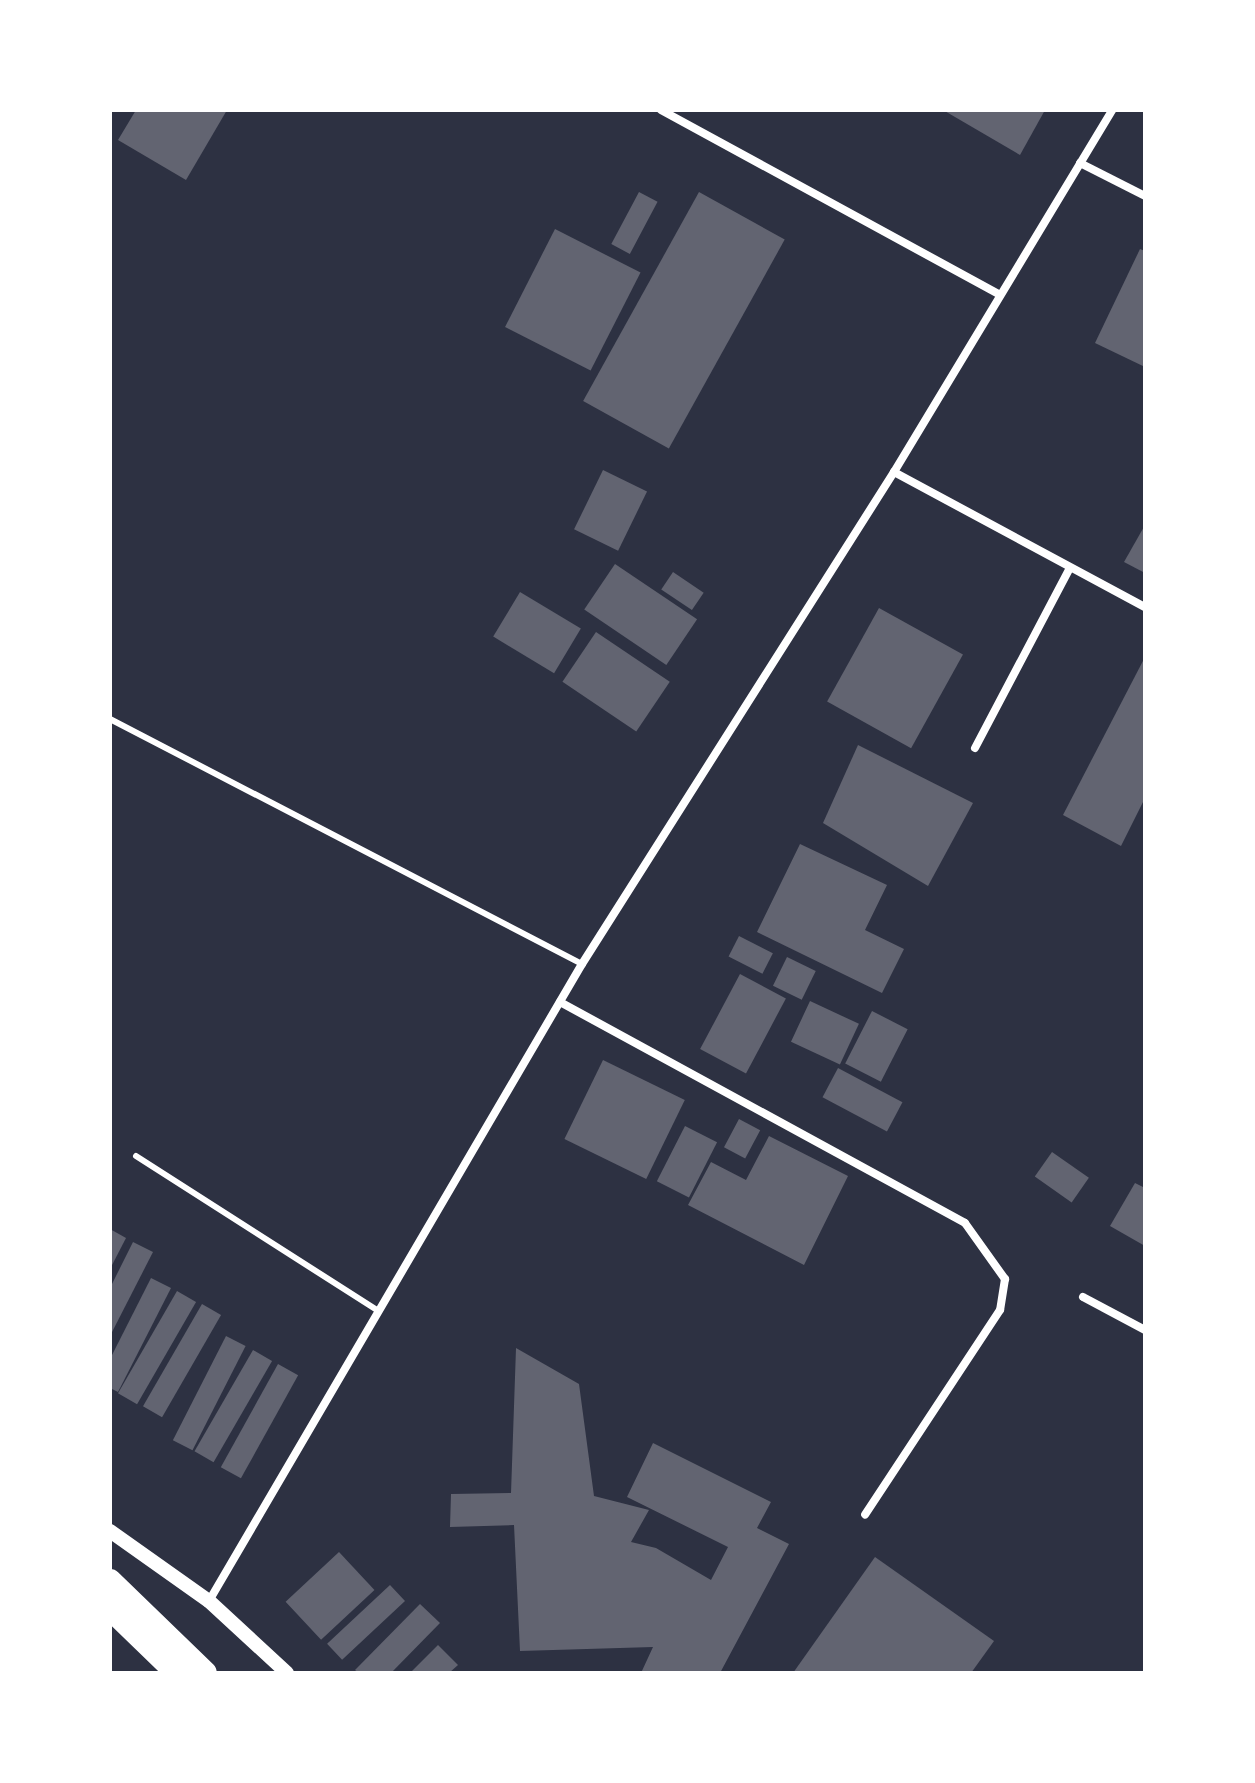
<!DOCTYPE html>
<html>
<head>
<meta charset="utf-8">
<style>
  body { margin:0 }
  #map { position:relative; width:1255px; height:1783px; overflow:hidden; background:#2d3142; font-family:"Times New Roman",serif }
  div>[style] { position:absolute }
  .building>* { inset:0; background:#626471; transform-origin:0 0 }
  .service>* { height:6px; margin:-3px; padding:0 3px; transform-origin:3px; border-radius:3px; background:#fff }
  .minor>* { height:8px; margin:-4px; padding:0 4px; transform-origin:4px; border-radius:4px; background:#fff }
  .tertiary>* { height:14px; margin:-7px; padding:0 7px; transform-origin:7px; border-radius:7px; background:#fff }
  .trunk>* { height:22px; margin:-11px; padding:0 11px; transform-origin:11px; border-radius:11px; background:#fff }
  .motorway>* { height:24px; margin:-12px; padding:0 12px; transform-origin:12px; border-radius:12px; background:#fff }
  span { translate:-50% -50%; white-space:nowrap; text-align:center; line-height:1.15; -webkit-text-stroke:8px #fff; paint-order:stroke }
  .frame { position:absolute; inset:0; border:112px solid #fff; pointer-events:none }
</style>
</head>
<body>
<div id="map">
  <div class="building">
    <div style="clip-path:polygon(136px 110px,227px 110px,186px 180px,118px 140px)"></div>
    <div style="clip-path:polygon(943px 110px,1045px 110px,1020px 155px)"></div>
    <div style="left:639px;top:192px;width:21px;height:59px;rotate:28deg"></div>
    <div style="left:699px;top:192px;width:98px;height:239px;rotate:29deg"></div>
    <div style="left:555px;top:229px;width:96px;height:110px;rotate:27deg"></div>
    <div style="clip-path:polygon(1140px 249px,1145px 251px,1145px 367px,1095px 343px)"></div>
    <div style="left:603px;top:470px;width:49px;height:66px;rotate:26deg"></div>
    <div style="clip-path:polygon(1145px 525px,1145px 573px,1124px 562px)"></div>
    <div style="left:615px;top:564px;width:99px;height:55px;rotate:34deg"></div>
    <div style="left:673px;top:572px;width:37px;height:21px;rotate:34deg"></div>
    <div style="left:520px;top:592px;width:71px;height:52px;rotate:31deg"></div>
    <div style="left:879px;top:608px;width:96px;height:107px;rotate:29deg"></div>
    <div style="left:596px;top:632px;width:89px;height:60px;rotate:34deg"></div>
    <div style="clip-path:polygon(1145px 657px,1145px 798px,1121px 846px,1063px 815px)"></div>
    <div style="clip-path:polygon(858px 745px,973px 803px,928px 886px,823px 823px)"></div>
    <div style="clip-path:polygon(800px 844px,887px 885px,865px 930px,904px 949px,882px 993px,757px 932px)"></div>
    <div style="left:739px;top:936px;width:38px;height:23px;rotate:27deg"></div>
    <div style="left:787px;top:957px;width:32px;height:32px;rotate:26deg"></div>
    <div style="left:740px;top:974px;width:52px;height:85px;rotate:28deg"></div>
    <div style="left:810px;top:1001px;width:54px;height:45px;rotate:25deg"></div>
    <div style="left:872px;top:1011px;width:40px;height:59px;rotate:27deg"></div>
    <div style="left:603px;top:1060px;width:91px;height:88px;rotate:26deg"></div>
    <div style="left:838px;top:1068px;width:73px;height:33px;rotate:28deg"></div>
    <div style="left:739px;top:1119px;width:24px;height:32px;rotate:28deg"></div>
    <div style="left:685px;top:1126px;width:36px;height:62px;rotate:27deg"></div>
    <div style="clip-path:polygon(769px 1136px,848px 1176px,804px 1265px,688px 1205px,711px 1162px,746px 1180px)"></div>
    <div style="left:1052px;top:1152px;width:45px;height:30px;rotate:35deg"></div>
    <div style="clip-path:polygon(1135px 1183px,1145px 1188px,1145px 1246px,1110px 1226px)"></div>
    <div style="clip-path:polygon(110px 1229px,126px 1238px,110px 1269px)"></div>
    <div style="clip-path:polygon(133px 1242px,153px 1252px,110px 1336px,110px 1288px)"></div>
    <div style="clip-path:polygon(151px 1278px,171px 1288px,118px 1392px,110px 1388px,110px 1359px)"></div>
    <div style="left:177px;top:1291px;width:22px;height:118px;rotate:30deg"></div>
    <div style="left:202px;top:1304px;width:22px;height:118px;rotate:30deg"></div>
    <div style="left:226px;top:1336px;width:22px;height:117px;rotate:27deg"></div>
    <div style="clip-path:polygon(516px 1348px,579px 1384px,594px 1496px,649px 1510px,631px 1542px,656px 1548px,711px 1580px,728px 1547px,627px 1497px,653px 1443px,771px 1502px,757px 1528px,789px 1544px,720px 1673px,641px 1673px,653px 1647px,520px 1651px,514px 1525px,450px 1527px,451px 1494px,511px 1493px)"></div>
    <div style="left:253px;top:1350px;width:22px;height:117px;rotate:30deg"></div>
    <div style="left:278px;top:1364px;width:23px;height:118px;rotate:29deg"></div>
    <div style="left:339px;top:1552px;width:52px;height:73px;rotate:47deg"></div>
    <div style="clip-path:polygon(875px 1557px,994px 1641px,971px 1673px,793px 1673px)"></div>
    <div style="left:390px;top:1585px;width:22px;height:86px;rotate:47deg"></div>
    <div style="clip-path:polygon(420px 1604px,440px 1623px,391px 1673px,359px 1673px,355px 1670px)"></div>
    <div style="clip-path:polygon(438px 1645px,458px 1665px,449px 1673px,410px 1673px)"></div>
  </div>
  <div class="service">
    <div style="left:110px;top:719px;width:532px;rotate:27.43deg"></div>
    <div style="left:136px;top:1156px;width:286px;rotate:32.6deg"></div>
  </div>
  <div class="minor">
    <div style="left:661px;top:110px;width:386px;rotate:28.6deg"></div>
    <div style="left:1080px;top:163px;width:73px;rotate:26.9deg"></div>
    <div style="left:894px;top:472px;width:285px;rotate:28.3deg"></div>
    <div style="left:975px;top:748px;width:201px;rotate:-62.2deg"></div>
    <div style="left:560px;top:1002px;width:461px;rotate:28.6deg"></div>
    <div style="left:965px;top:1223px;width:69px;rotate:54.5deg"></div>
    <div style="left:1005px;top:1279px;width:31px;rotate:99deg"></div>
    <div style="left:1000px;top:1310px;width:245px;rotate:123.4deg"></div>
    <div style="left:1083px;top:1297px;width:70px;rotate:28deg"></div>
    <div style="left:209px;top:1601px;width:738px;rotate:-59.65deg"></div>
    <div style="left:582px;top:964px;width:583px;rotate:-57.62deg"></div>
    <div style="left:894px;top:472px;width:423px;rotate:-58.9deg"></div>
  </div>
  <div class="tertiary">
    <div style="left:110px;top:1531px;width:121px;rotate:35.3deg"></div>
    <div style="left:209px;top:1601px;width:106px;rotate:42.7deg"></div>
  </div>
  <div class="trunk">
    <div style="left:110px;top:1609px;width:92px;rotate:44.1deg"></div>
  </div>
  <div class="motorway">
    <div style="left:110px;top:1581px;width:132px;rotate:44.1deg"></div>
  </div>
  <div class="frame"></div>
</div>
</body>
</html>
